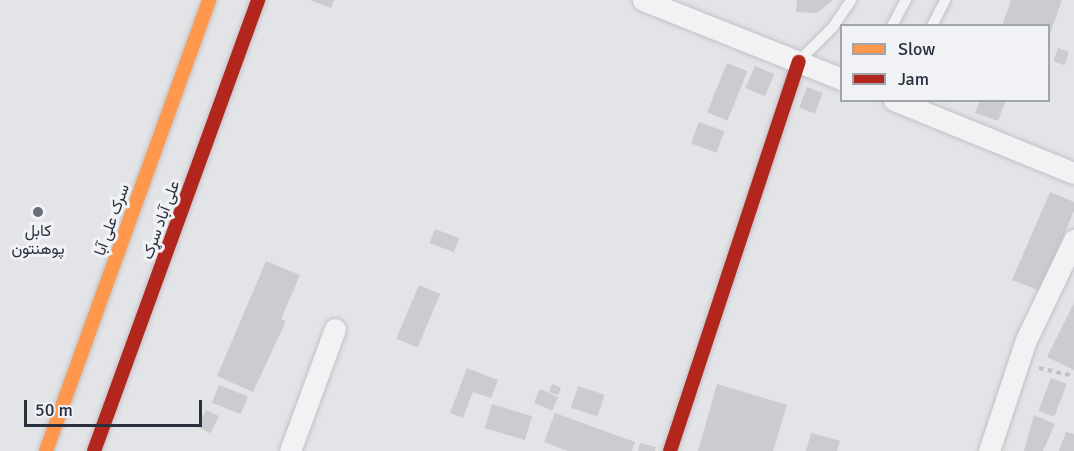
<!DOCTYPE html>
<html>
<head>
<meta charset="utf-8">
<style>
  body { margin:0 }
  #map { position:relative; width:1074px; height:451px; overflow:hidden; background:#e2e4e7; font-family:Signika,Vazirmatn,sans-serif }
  div>[style] { position:absolute }
  .building>* { inset:0; background:#cbcccf; transform-origin:0 0 }
  .path>* { height:4px; margin-top:-2px; transform-origin:0; background:repeating-linear-gradient(90deg,#c2c2c6 0 4.5px,transparent 0 9px) }
  .roads { filter:drop-shadow(0 0 2px #c1c2c5) drop-shadow(0 0 2px #c1c2c5) }
  .lane>* { height:10px; margin:-5px; padding:0 5px; transform-origin:5px; border-radius:5px; background:#f2f2f4 }
  .street>* { height:21px; margin:-10.5px; padding:0 10.5px; transform-origin:10.5px; border-radius:10.5px; background:#f2f2f4 }
  .slow>* { height:14px; margin:-7px; padding:0 7px; transform-origin:7px; border-radius:7px; background:#ff974d }
  .jam>* { height:14px; margin:-7px; padding:0 7px; transform-origin:7px; border-radius:7px; background:#b3261e }
  .dots>* { width:16px; height:16px; translate:-50% -50%; box-sizing:border-box; border:3px solid #f1f2f6; border-radius:50% }
  span { translate:-50% -50%; white-space:nowrap; text-align:center; line-height:1.15; -webkit-text-stroke:6px #f1f2f6; paint-order:stroke }
  .street-label { font-size:16px; color:#2b2f3e }
  .poi-label { font-size:16px; color:#2b2f3e }
  .legend { position:absolute; left:840px; top:24px; width:210px; height:78px; box-sizing:border-box; background:#f1f2f6; border:2px solid #a2a4ac; margin:0; padding:8px 10px; list-style:none; font-size:18px; color:#2b2f3e }
  .legend li { display:flex; align-items:center; gap:12px; height:30px }
  .legend b { width:30px; border:2px solid #a2a4ac }
  .scale { position:absolute; left:24px; top:400px; width:178px; height:27px; box-sizing:border-box; border:3px solid #2b2f3e; border-top:0; padding-left:8px; font-size:18px; line-height:21px; white-space:nowrap; color:#2b2f3e; -webkit-text-stroke:4px #f1f2f6; paint-order:stroke }
</style>
</head>
<body>
<div id="map">
  <div class="building">
    <div style="clip-path:polygon(310px 0,334px 0,331px 8px)"></div>
    <div style="clip-path:polygon(797px 0,833px 0,817px 13px,796px 12px)"></div>
    <div style="clip-path:polygon(1011px 0,1062px 0,1049px 37px,1048px 26px,1002px 26px)"></div>
    <div style="left:1058px;top:48px;width:12px;height:14px;rotate:20deg"></div>
    <div style="left:727px;top:63px;width:22px;height:53px;rotate:22deg"></div>
    <div style="left:755px;top:66px;width:21px;height:24px;rotate:23deg"></div>
    <div style="left:807px;top:87px;width:17px;height:22px;rotate:21deg"></div>
    <div style="clip-path:polygon(980px 100px,1006px 100px,998px 121px,975px 113px)"></div>
    <div style="left:699px;top:122px;width:27px;height:23px;rotate:20deg"></div>
    <div style="clip-path:polygon(1050px 192px,1074px 202px,1074px 211px,1040px 291px,1012px 280px)"></div>
    <div style="left:435px;top:229px;width:26px;height:15px;rotate:21deg"></div>
    <div style="clip-path:polygon(266px 261px,300px 275px,281px 319px,286px 321px,253px 392px,217px 376px)"></div>
    <div style="left:419px;top:285px;width:23px;height:58px;rotate:23deg"></div>
    <div style="clip-path:polygon(1074px 303px,1074px 370px,1047px 357px)"></div>
    <div style="clip-path:polygon(467px 368px,498px 380px,491px 398px,473px 392px,463px 418px,450px 413px)"></div>
    <div style="left:1051px;top:378px;width:17px;height:35px;rotate:21deg"></div>
    <div style="clip-path:polygon(552px 384px,561px 388px,558px 395px,549px 392px)"></div>
    <div style="clip-path:polygon(717px 384px,787px 405px,773px 451px,698px 451px)"></div>
    <div style="left:219px;top:385px;width:31px;height:19px;rotate:22deg"></div>
    <div style="left:578px;top:386px;width:28px;height:23px;rotate:18deg"></div>
    <div style="left:540px;top:389px;width:20px;height:15px;rotate:24deg"></div>
    <div style="left:492px;top:404px;width:42px;height:25px;rotate:17deg"></div>
    <div style="left:206px;top:410px;width:14px;height:19px;rotate:25deg"></div>
    <div style="clip-path:polygon(555px 413px,635px 442px,632px 451px,568px 451px,544px 442px)"></div>
    <div style="clip-path:polygon(1034px 415px,1055px 424px,1043px 451px,1024px 451px)"></div>
    <div style="clip-path:polygon(1066px 432px,1074px 434px,1074px 451px,1059px 451px)"></div>
    <div style="clip-path:polygon(811px 433px,840px 441px,837px 451px,806px 451px)"></div>
    <div style="clip-path:polygon(640px 443px,656px 447px,655px 451px,638px 451px)"></div>
  </div>
  <div class="path">
    <div style="left:1039px;top:368px;width:36px;rotate:13deg"></div>
  </div>
  <div class="roads">
    <div class="lane">
      <div style="left:892px;top:26px;width:30px;rotate:-62deg"></div>
      <div style="left:932px;top:26px;width:29px;rotate:-63deg"></div>
      <div style="left:799px;top:61px;width:48px;rotate:-45deg"></div>
      <div style="left:833px;top:27px;width:32px;rotate:-56deg"></div>
    </div>
    <div class="street">
      <div style="left:643px;top:0;width:214px;rotate:21.7deg"></div>
      <div style="left:894px;top:100px;width:194px;rotate:22.1deg"></div>
      <div style="left:290px;top:451px;width:130px;rotate:-69.8deg"></div>
      <div style="left:989px;top:451px;width:117px;rotate:-71.6deg"></div>
      <div style="left:1026px;top:340px;width:111px;rotate:-64.4deg"></div>
    </div>
    <div class="slow">
      <div style="left:46px;top:451px;width:480px;rotate:-70.1deg"></div>
    </div>
    <div class="jam">
      <div style="left:94px;top:451px;width:480px;rotate:-70deg"></div>
      <div style="left:670px;top:451px;width:410px;rotate:-71.7deg"></div>
    </div>
  </div>
  <div class="dots">
    <div style="left:38px;top:212px;background:#6b6e79"></div>
  </div>
  <div class="street-label">
    <span style="left:112px;top:220px;rotate:-70deg">سرک علی آبا</span>
    <span style="left:161px;top:220px;rotate:-70deg">علی آباد سړک</span>
  </div>
  <div class="poi-label">
    <span style="left:38px;top:240px">کابل<br>پوهنتون</span>
  </div>
  <ul class="legend">
  <li><b style="height:8px;background:#ff974d"></b>Slow</li>
  <li><b style="height:8px;background:#b3261e"></b>Jam</li>
  </ul>
  <div class="scale">50 m</div>
</div>
</body>
</html>
